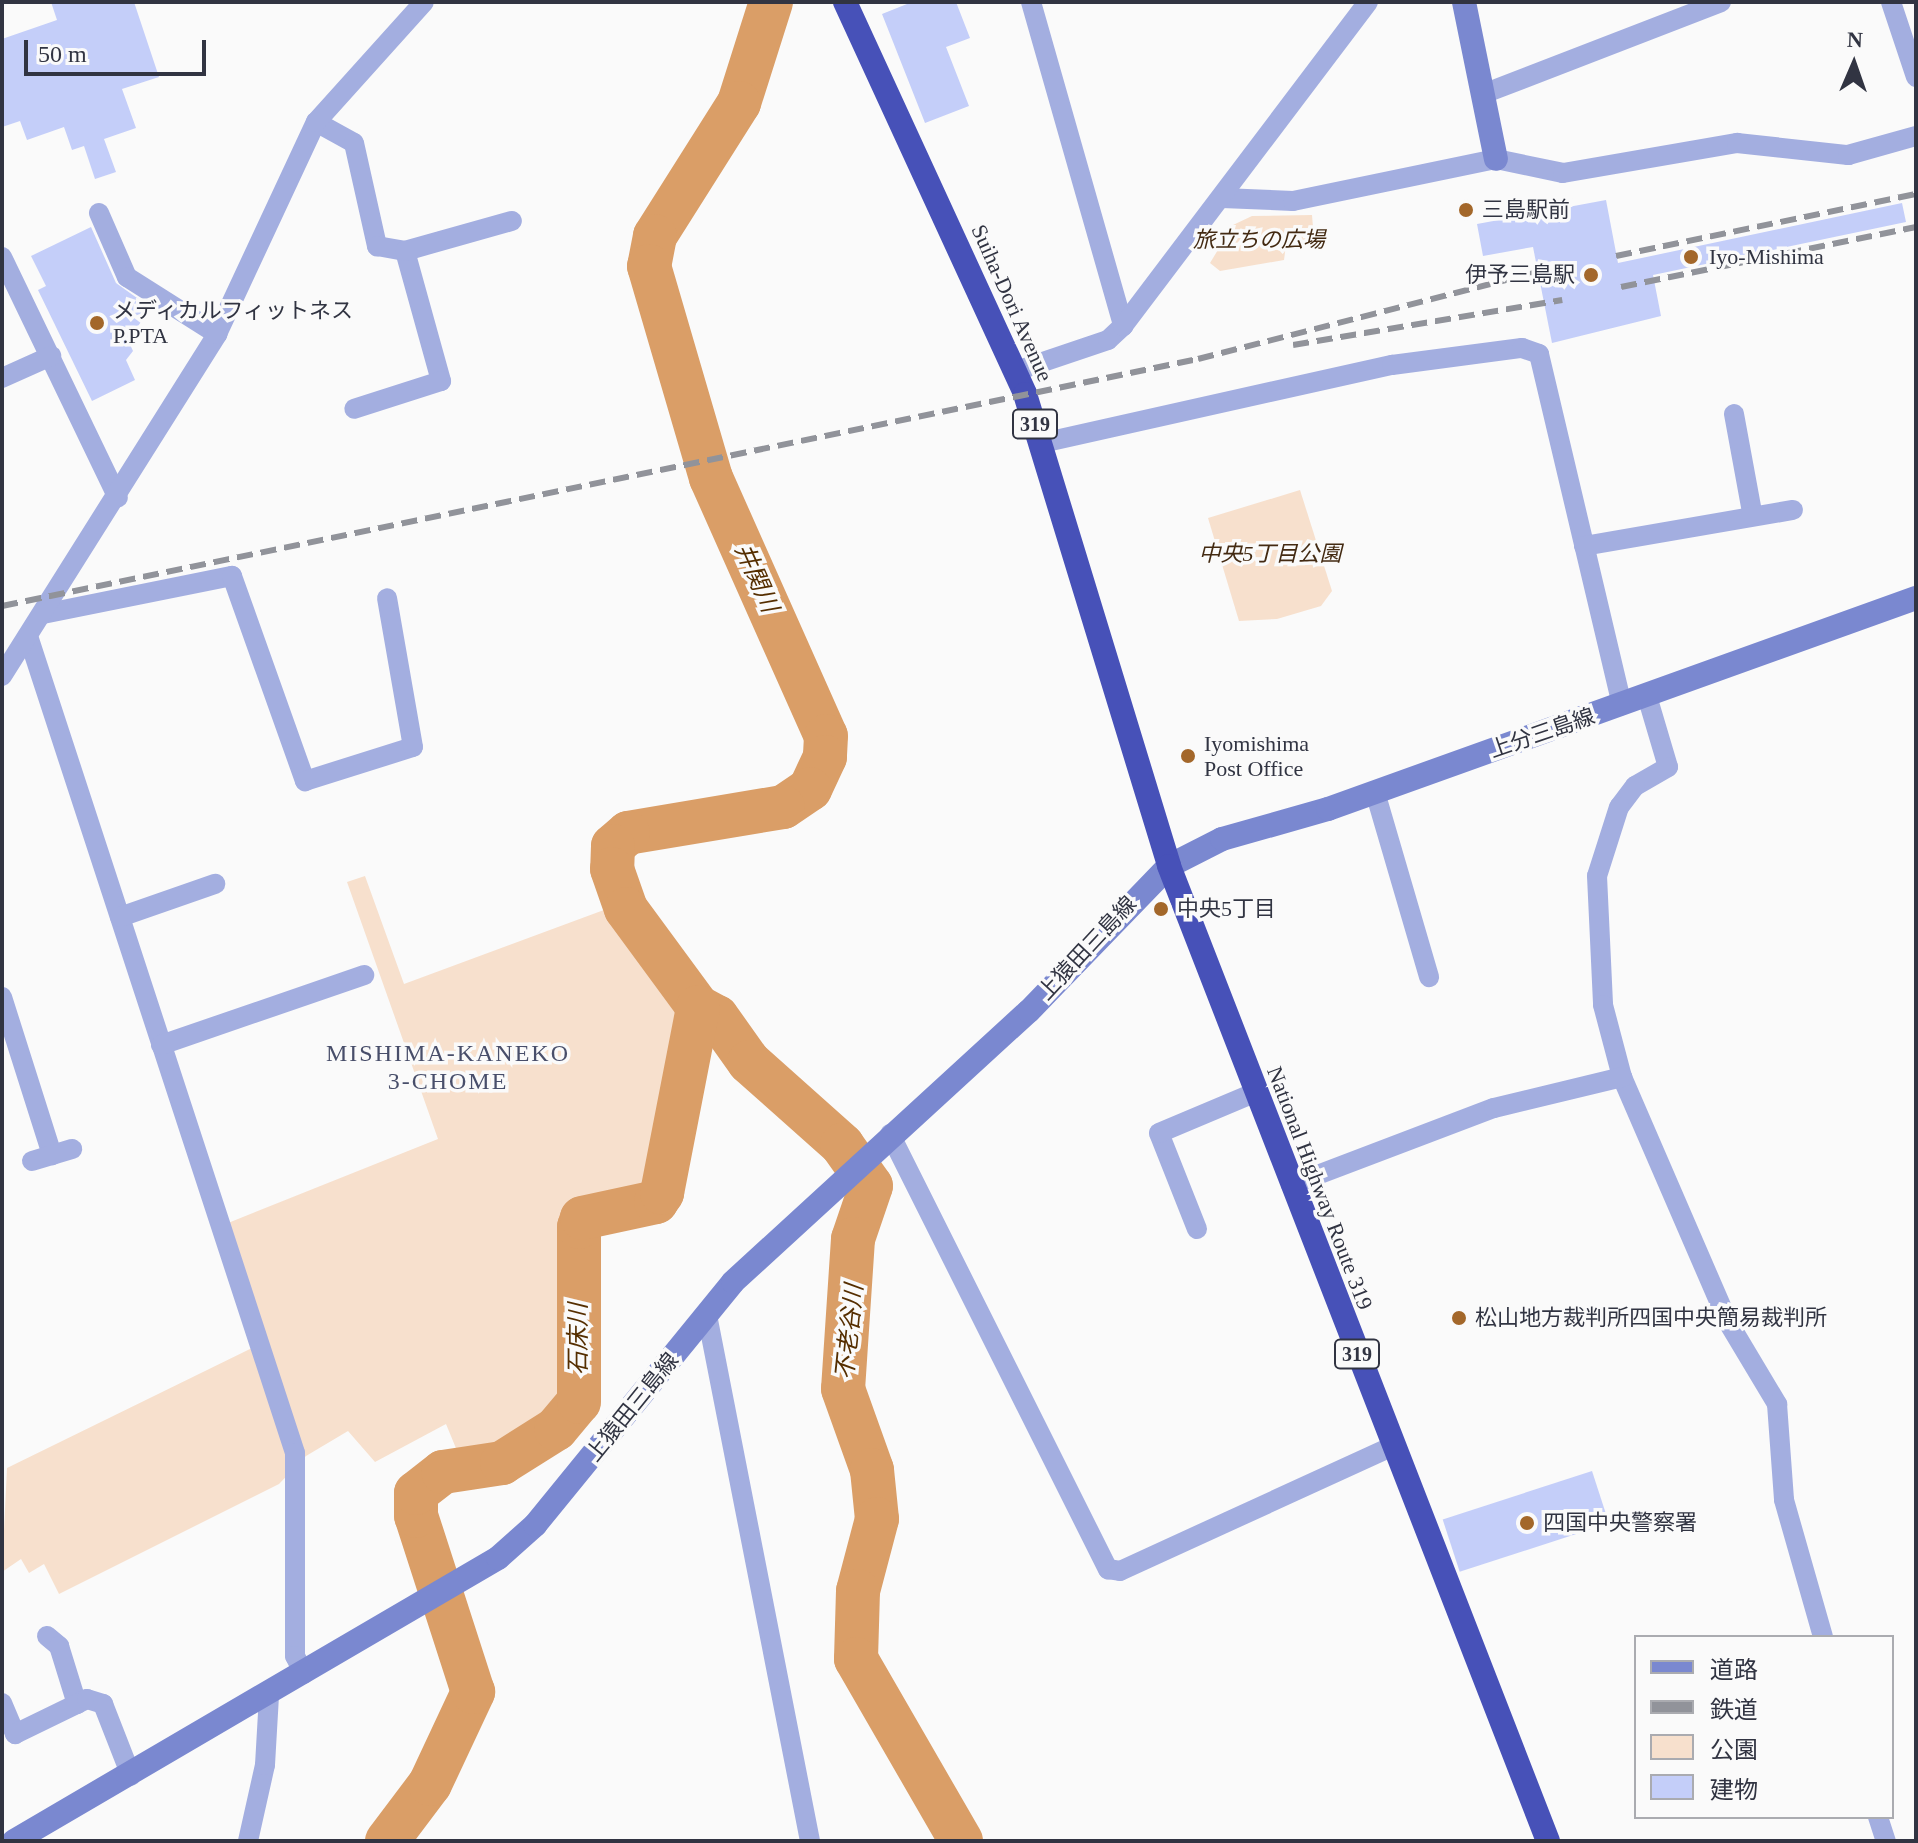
<!DOCTYPE html>
<html>
<head>
<meta charset="utf-8">
<style>
  body { margin:0 }
  #map { position:relative; width:1918px; height:1843px; overflow:hidden; background:#fafafa; font-family:"Times New Roman","Noto Sans JP",serif }
  div>[style] { position:absolute }
  .green>* { inset:0; background:#f7e0cd }
  .river>* { height:44px; margin:-22px; padding:0 22px; transform-origin:22px; border-radius:22px; background:#da9e67 }
  .building>* { inset:0; background:#c4cef9; transform-origin:0 0 }
  .street>* { height:20px; margin:-10px; padding:0 10px; transform-origin:10px; border-radius:10px; background:#a3aee0 }
  .secondary>* { height:24px; margin:-12px; padding:0 12px; transform-origin:12px; border-radius:12px; background:#7a88d0 }
  .highway>* { height:24px; margin:-12px; padding:0 12px; transform-origin:12px; border-radius:12px; background:#4751b8 }
  .rail>* { height:6px; margin-top:-3px; transform-origin:0; background:repeating-linear-gradient(90deg,#91939a 0 16px,transparent 0 24px) }
  .dots>* { width:22px; height:22px; translate:-50% -50%; box-sizing:border-box; border:4px solid #fafafa; border-radius:50% }
  span { translate:-50% -50%; white-space:nowrap; text-align:center; line-height:1.15; -webkit-text-stroke:7px #fafafa; paint-order:stroke }
  .shield-label span { padding:2px 6px; background:#fafafa; border:2px solid; border-radius:6px; -webkit-text-stroke-width:0 }
  .shield-label { font-size:20px; color:#313442; font-weight:700 }
  .poi-label { font-size:22px; color:#313442 }
  .left { translate:0 -50%; text-align:left }
  .right { translate:-100% -50%; text-align:right }
  .park-label { font-size:22px; color:#432a12; font-style:italic }
  .street-label { font-size:22px; color:#313442 }
  .water-label { font-size:24px; color:#552e00; font-style:italic }
  .neighbourhood-label { font-size:24px; color:#484e6a; letter-spacing:2px }
  .frame { position:absolute; inset:0; border:4px solid #313442; pointer-events:none }
  .legend { position:absolute; left:1634px; top:1635px; width:260px; height:184px; box-sizing:border-box; background:#fafafa; border:2px solid #aaabb0; margin:0; padding:10px 14px; list-style:none; font-size:24px; color:#313442 }
  .legend li { display:flex; align-items:center; gap:16px; height:40px }
  .legend b { width:40px; border:2px solid #aaabb0 }
  .north { position:absolute; left:1814px; top:24px; width:80px; height:80px; -webkit-text-stroke:6px #fafafa; paint-order:stroke; rotate:2deg; font-size:22px; font-weight:700; line-height:32px; text-align:center; color:#313442 }
  .north::after { content:''; display:block; margin:auto; width:28px; height:36px; background:#313442; clip-path:polygon(50% 0,100% 100%,50% 72%,0 100%) }
  .scale { position:absolute; left:24px; top:40px; width:182px; height:36px; box-sizing:border-box; border:4px solid #313442; border-top:0; padding-left:10px; font-size:24px; line-height:28px; white-space:nowrap; color:#313442; -webkit-text-stroke:6px #fafafa; paint-order:stroke }
</style>
</head>
<body>
<div id="map">
  <div class="green">
    <div style="clip-path:polygon(1312px 215px,1314px 239px,1286px 245px,1284px 260px,1220px 271px,1210px 263px,1233px 225px,1252px 216px)"></div>
    <div style="clip-path:polygon(1300px 490px,1332px 591px,1321px 606px,1277px 619px,1239px 621px,1208px 518px)"></div>
    <div style="clip-path:polygon(365px 876px,404px 984px,612px 907px,686px 1013px,659px 1181px,652px 1191px,580px 1210px,565px 1227px,569px 1398px,556px 1419px,493px 1456px,460px 1458px,446px 1424px,375px 1462px,348px 1431px,306px 1456px,279px 1484px,59px 1594px,44px 1564px,29px 1573px,21px 1559px,2px 1572px,7px 1468px,252px 1348px,228px 1223px,438px 1139px,347px 882px)"></div>
  </div>
  <div class="river">
    <div style="left:771px;top:2px;width:106px;rotate:107.6deg"></div>
    <div style="left:739px;top:103px;width:157px;rotate:122.3deg"></div>
    <div style="left:655px;top:236px;width:31px;rotate:101deg"></div>
    <div style="left:649px;top:266px;width:221px;rotate:73.7deg"></div>
    <div style="left:711px;top:478px;width:282px;rotate:66deg"></div>
    <div style="left:826px;top:736px;width:21px;rotate:93deg"></div>
    <div style="left:825px;top:757px;width:35px;rotate:115deg"></div>
    <div style="left:810px;top:789px;width:32px;rotate:146deg"></div>
    <div style="left:783px;top:807px;width:157px;rotate:170.5deg"></div>
    <div style="left:628px;top:833px;width:20px;rotate:139deg"></div>
    <div style="left:613px;top:846px;width:23px;rotate:92deg"></div>
    <div style="left:612px;top:869px;width:42px;rotate:70.7deg"></div>
    <div style="left:626px;top:909px;width:122px;rotate:53.7deg"></div>
    <div style="left:698px;top:1007px;width:21px;rotate:28deg"></div>
    <div style="left:717px;top:1017px;width:55px;rotate:54.6deg"></div>
    <div style="left:749px;top:1062px;width:125px;rotate:41.7deg"></div>
    <div style="left:842px;top:1145px;width:50px;rotate:54.7deg"></div>
    <div style="left:871px;top:1186px;width:56px;rotate:108.8deg"></div>
    <div style="left:853px;top:1239px;width:150px;rotate:93.8deg"></div>
    <div style="left:843px;top:1389px;width:86px;rotate:70.3deg"></div>
    <div style="left:872px;top:1470px;width:49px;rotate:84.2deg"></div>
    <div style="left:877px;top:1519px;width:74px;rotate:104.8deg"></div>
    <div style="left:858px;top:1591px;width:68px;rotate:91.7deg"></div>
    <div style="left:856px;top:1659px;width:210px;rotate:60deg"></div>
    <div style="left:387px;top:1841px;width:71px;rotate:-53deg"></div>
    <div style="left:430px;top:1784px;width:102px;rotate:-64.9deg"></div>
    <div style="left:473px;top:1692px;width:185px;rotate:-107.9deg"></div>
    <div style="left:416px;top:1516px;width:23px;rotate:-90deg"></div>
    <div style="left:416px;top:1493px;width:34px;rotate:-38deg"></div>
    <div style="left:443px;top:1472px;width:60px;rotate:-8.7deg"></div>
    <div style="left:502px;top:1463px;width:64px;rotate:-32.2deg"></div>
    <div style="left:556px;top:1429px;width:35px;rotate:-50deg"></div>
    <div style="left:579px;top:1402px;width:175px;rotate:-90deg"></div>
    <div style="left:579px;top:1227px;width:9px;rotate:-72deg"></div>
    <div style="left:582px;top:1218px;width:76px;rotate:-12.2deg"></div>
    <div style="left:656px;top:1202px;width:11px;rotate:-56deg"></div>
    <div style="left:662px;top:1193px;width:189px;rotate:-79deg"></div>
  </div>
  <div class="building">
    <div style="clip-path:polygon(51px 2px,134px 2px,159px 77px,122px 89px,136px 128px,104px 139px,116px 172px,95px 179px,84px 146px,72px 150px,64px 127px,27px 140px,20px 121px,2px 127px,2px 39px,57px 20px)"></div>
    <div style="clip-path:polygon(912px 2px,956px 2px,970px 38px,946px 47px,969px 106px,925px 123px,882px 14px)"></div>
    <div style="clip-path:polygon(1606px 200px,1618px 263px,1902px 203px,1906px 222px,1653px 275px,1661px 316px,1552px 343px,1533px 247px,1483px 256px,1477px 224px)"></div>
    <div style="clip-path:polygon(91px 227px,116px 283px,151px 308px,128px 340px,133px 351px,126px 360px,135px 380px,92px 401px,38px 290px,46px 286px,31px 256px)"></div>
    <div style="left:1592px;top:1471px;width:55px;height:157px;rotate:72deg"></div>
  </div>
  <div class="street">
    <div style="left:1031px;top:2px;width:337px;rotate:74.1deg"></div>
    <div style="left:1891px;top:2px;width:79px;rotate:71.6deg"></div>
    <div style="left:1483px;top:94px;width:255px;rotate:-21.1deg"></div>
    <div style="left:316px;top:122px;width:43px;rotate:28.9deg"></div>
    <div style="left:354px;top:143px;width:106px;rotate:77.4deg"></div>
    <div style="left:377px;top:246px;width:28px;rotate:10deg"></div>
    <div style="left:405px;top:251px;width:135px;rotate:74.5deg"></div>
    <div style="left:441px;top:381px;width:91px;rotate:162.2deg"></div>
    <div style="left:1222px;top:198px;width:71px;rotate:2.4deg"></div>
    <div style="left:1293px;top:201px;width:207px;rotate:-11.7deg"></div>
    <div style="left:1496px;top:159px;width:68px;rotate:11.8deg"></div>
    <div style="left:1563px;top:173px;width:177px;rotate:-9.8deg"></div>
    <div style="left:1737px;top:143px;width:112px;rotate:6.2deg"></div>
    <div style="left:1848px;top:155px;width:71px;rotate:-15.6deg"></div>
    <div style="left:99px;top:213px;width:70px;rotate:66.4deg"></div>
    <div style="left:127px;top:277px;width:107px;rotate:32.3deg"></div>
    <div style="left:405px;top:251px;width:111px;rotate:-15.7deg"></div>
    <div style="left:2px;top:257px;width:267px;rotate:64.3deg"></div>
    <div style="left:1016px;top:371px;width:97px;rotate:-18.6deg"></div>
    <div style="left:1108px;top:340px;width:21px;rotate:-43deg"></div>
    <div style="left:1123px;top:326px;width:406px;rotate:-52.9deg"></div>
    <div style="left:2px;top:378px;width:54px;rotate:-24.2deg"></div>
    <div style="left:1734px;top:414px;width:100px;rotate:79.6deg"></div>
    <div style="left:1042px;top:443px;width:359px;rotate:-12.6deg"></div>
    <div style="left:1392px;top:365px;width:131px;rotate:-7.5deg"></div>
    <div style="left:1522px;top:348px;width:18px;rotate:19deg"></div>
    <div style="left:1539px;top:354px;width:361px;rotate:76.7deg"></div>
    <div style="left:1584px;top:546px;width:212px;rotate:-9.8deg"></div>
    <div style="left:43px;top:614px;width:193px;rotate:-11.4deg"></div>
    <div style="left:232px;top:576px;width:218px;rotate:70.4deg"></div>
    <div style="left:305px;top:781px;width:113px;rotate:-17.5deg"></div>
    <div style="left:413px;top:747px;width:151px;rotate:-99.9deg"></div>
    <div style="left:29px;top:639px;width:856px;rotate:71.9deg"></div>
    <div style="left:295px;top:1453px;width:203px;rotate:90deg"></div>
    <div style="left:295px;top:1656px;width:20px;rotate:63deg"></div>
    <div style="left:2px;top:676px;width:404px;rotate:-57.8deg"></div>
    <div style="left:217px;top:334px;width:234px;rotate:-65deg"></div>
    <div style="left:316px;top:122px;width:161px;rotate:-48deg"></div>
    <div style="left:1647px;top:696px;width:74px;rotate:73.5deg"></div>
    <div style="left:1668px;top:767px;width:38px;rotate:150deg"></div>
    <div style="left:1635px;top:786px;width:26px;rotate:127deg"></div>
    <div style="left:1619px;top:807px;width:72px;rotate:107.7deg"></div>
    <div style="left:1597px;top:876px;width:129px;rotate:87.3deg"></div>
    <div style="left:1603px;top:1005px;width:74px;rotate:75.2deg"></div>
    <div style="left:1622px;top:1077px;width:267px;rotate:66.6deg"></div>
    <div style="left:1728px;top:1322px;width:96px;rotate:59.1deg"></div>
    <div style="left:1777px;top:1404px;width:96px;rotate:85.8deg"></div>
    <div style="left:1784px;top:1500px;width:142px;rotate:74.1deg"></div>
    <div style="left:1375px;top:792px;width:193px;rotate:73.7deg"></div>
    <div style="left:120px;top:917px;width:101px;rotate:-19.2deg"></div>
    <div style="left:2px;top:997px;width:166px;rotate:72.4deg"></div>
    <div style="left:161px;top:1045px;width:215px;rotate:-19deg"></div>
    <div style="left:890px;top:1134px;width:487px;rotate:63.4deg"></div>
    <div style="left:1108px;top:1569px;width:12px;rotate:9deg"></div>
    <div style="left:1120px;top:1571px;width:300px;rotate:-24.6deg"></div>
    <div style="left:32px;top:1161px;width:42px;rotate:-16.7deg"></div>
    <div style="left:1291px;top:1185px;width:217px;rotate:-20.8deg"></div>
    <div style="left:1494px;top:1108px;width:132px;rotate:-13.6deg"></div>
    <div style="left:1197px;top:1229px;width:103px;rotate:-111.6deg"></div>
    <div style="left:1159px;top:1133px;width:103px;rotate:-22.8deg"></div>
    <div style="left:707px;top:1315px;width:536px;rotate:78.92deg"></div>
    <div style="left:47px;top:1636px;width:16px;rotate:40deg"></div>
    <div style="left:59px;top:1646px;width:61px;rotate:72.8deg"></div>
    <div style="left:2px;top:1703px;width:34px;rotate:67deg"></div>
    <div style="left:15px;top:1734px;width:80px;rotate:-25.9deg"></div>
    <div style="left:87px;top:1699px;width:17px;rotate:17deg"></div>
    <div style="left:103px;top:1704px;width:77px;rotate:68.7deg"></div>
    <div style="left:1878px;top:1817px;width:25px;rotate:72deg"></div>
    <div style="left:248px;top:1841px;width:78px;rotate:-77.4deg"></div>
    <div style="left:265px;top:1765px;width:69px;rotate:-86.7deg"></div>
  </div>
  <div class="secondary">
    <div style="left:1464px;top:2px;width:160px;rotate:78.5deg"></div>
    <div style="left:14px;top:1841px;width:561px;rotate:-30.32deg"></div>
    <div style="left:498px;top:1558px;width:50px;rotate:-41.7deg"></div>
    <div style="left:535px;top:1525px;width:313px;rotate:-50.8deg"></div>
    <div style="left:733px;top:1282px;width:401px;rotate:-42.5deg"></div>
    <div style="left:1029px;top:1011px;width:202px;rotate:-46deg"></div>
    <div style="left:1169px;top:866px;width:59px;rotate:-27deg"></div>
    <div style="left:1222px;top:839px;width:110px;rotate:-15.8deg"></div>
    <div style="left:1328px;top:809px;width:625px;rotate:-19.74deg"></div>
  </div>
  <div class="highway">
    <div style="left:845px;top:2px;width:431px;rotate:65.3deg"></div>
    <div style="left:1025px;top:394px;width:493px;rotate:73deg"></div>
    <div style="left:1169px;top:866px;width:1046px;rotate:68.76deg"></div>
  </div>
  <div class="rail">
    <div style="left:1616px;top:256px;width:306px;rotate:-11.7deg"></div>
    <div style="left:1621px;top:287px;width:301px;rotate:-11.5deg"></div>
    <div style="left:1293px;top:345px;width:273px;rotate:-9.5deg"></div>
    <div style="left:2px;top:606px;width:1221px;rotate:-11.67deg"></div>
    <div style="left:1198px;top:359px;width:351px;rotate:-14.4deg"></div>
  </div>
  <div class="dots">
    <div style="left:1466px;top:210px;background:#a3672a"></div>
    <div style="left:1691px;top:257px;background:#a3672a"></div>
    <div style="left:1591px;top:275px;background:#a3672a"></div>
    <div style="left:97px;top:323px;background:#a3672a"></div>
    <div style="left:1188px;top:756px;background:#a3672a"></div>
    <div style="left:1161px;top:909px;background:#a3672a"></div>
    <div style="left:1459px;top:1318px;background:#a3672a"></div>
    <div style="left:1527px;top:1523px;background:#a3672a"></div>
  </div>
  <div class="shield-label">
    <span style="left:1035px;top:424px">319</span>
    <span style="left:1357px;top:1354px">319</span>
  </div>
  <div class="poi-label">
    <span class="left" style="left:1482px;top:210px">三島駅前</span>
    <span class="left" style="left:1709px;top:257px">Iyo-Mishima</span>
    <span class="right" style="left:1575px;top:275px">伊予三島駅</span>
    <span class="left" style="left:113px;top:323px">メディカルフィットネス<br>P.PTA</span>
    <span class="left" style="left:1204px;top:756px">Iyomishima<br>Post Office</span>
    <span class="left" style="left:1177px;top:909px">中央5丁目</span>
    <span class="left" style="left:1475px;top:1318px">松山地方裁判所四国中央簡易裁判所</span>
    <span class="left" style="left:1543px;top:1523px">四国中央警察署</span>
  </div>
  <div class="park-label">
    <span style="left:1259px;top:240px">旅立ちの広場</span>
    <span style="left:1270px;top:554px">中央5丁目公園</span>
  </div>
  <div class="street-label">
    <span style="left:1012px;top:303px;rotate:66deg">Suiha-Dori Avenue</span>
    <span style="left:1542px;top:733px;rotate:-19deg">上分三島線</span>
    <span style="left:1087px;top:948px;rotate:-47deg">上猿田三島線</span>
    <span style="left:1320px;top:1188px;rotate:69deg">National Highway Route 319</span>
    <span style="left:632px;top:1407px;rotate:-51deg">上猿田三島線</span>
  </div>
  <div class="water-label">
    <span style="left:756px;top:578px;rotate:66deg">井関川</span>
    <span style="left:850px;top:1332px;rotate:-84deg">不老谷川</span>
    <span style="left:579px;top:1339px;rotate:-90deg">石床川</span>
  </div>
  <div class="neighbourhood-label">
    <span style="left:448px;top:1068px">MISHIMA-KANEKO<br>3-CHOME</span>
  </div>
  <div class="frame"></div>
  <ul class="legend">
  <li><b style="height:10px;background:#7a88d0"></b>道路</li>
  <li><b style="height:10px;background:#91939a"></b>鉄道</li>
  <li><b style="height:22px;background:#f7e0cd"></b>公園</li>
  <li><b style="height:22px;background:#c4cef9"></b>建物</li>
  </ul>
  <div class="north">N</div>
  <div class="scale">50 m</div>
</div>
</body>
</html>
